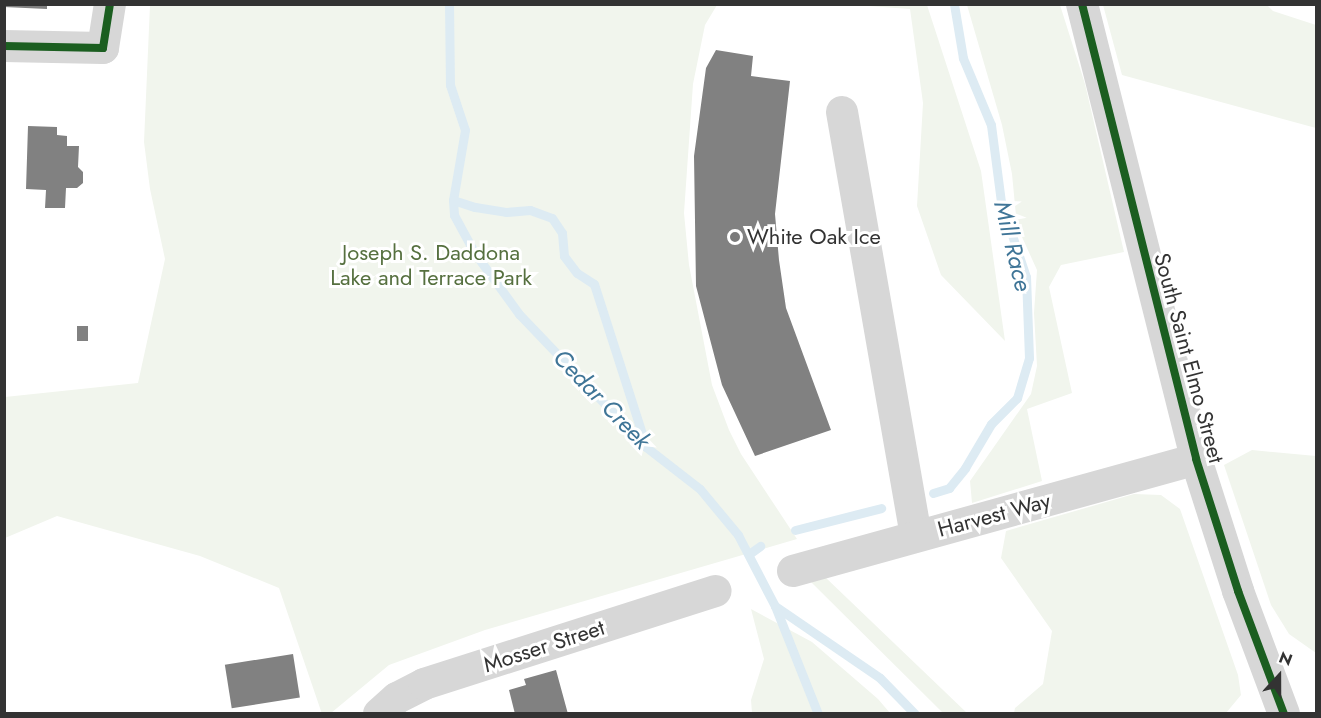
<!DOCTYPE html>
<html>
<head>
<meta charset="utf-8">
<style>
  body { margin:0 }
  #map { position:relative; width:1321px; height:718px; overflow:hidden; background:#fff; font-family:Jost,sans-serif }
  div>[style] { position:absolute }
  .green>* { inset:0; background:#f1f5ed }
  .stream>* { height:9px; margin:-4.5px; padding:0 4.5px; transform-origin:4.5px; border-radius:4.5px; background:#ddebf3 }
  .building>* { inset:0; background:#818181; transform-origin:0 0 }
  .minor>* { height:32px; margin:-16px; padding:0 16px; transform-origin:16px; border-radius:16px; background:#d7d7d7 }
  .cycleway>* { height:8px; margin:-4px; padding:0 4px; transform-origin:4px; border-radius:4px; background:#1b5e20 }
  .dots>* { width:16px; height:16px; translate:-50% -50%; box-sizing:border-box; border:3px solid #fff; border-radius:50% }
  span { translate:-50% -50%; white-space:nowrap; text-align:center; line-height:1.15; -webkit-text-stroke:6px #fff; paint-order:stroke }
  .poi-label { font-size:22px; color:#333 }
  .left { translate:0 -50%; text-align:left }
  .park-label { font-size:22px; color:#56703f }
  .street-label { font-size:22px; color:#333 }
  .water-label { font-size:24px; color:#3f7597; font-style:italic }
  .frame { position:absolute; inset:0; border:6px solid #333; pointer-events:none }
  .north { position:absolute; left:1249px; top:646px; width:60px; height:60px; -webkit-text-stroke:4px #fff; paint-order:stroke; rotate:21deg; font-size:16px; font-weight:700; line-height:24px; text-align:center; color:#333 }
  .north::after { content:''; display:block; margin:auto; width:21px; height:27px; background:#333; clip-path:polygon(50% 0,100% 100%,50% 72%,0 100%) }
</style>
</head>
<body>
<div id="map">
  <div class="green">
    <div style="clip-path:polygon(150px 5px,717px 5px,705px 25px,693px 84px,684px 213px,689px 265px,712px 385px,729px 430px,741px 454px,797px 539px,485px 630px,389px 665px,331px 713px,322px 714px,279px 588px,200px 556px,57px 516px,5px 538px,5px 397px,138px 383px,165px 259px,150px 189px,144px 142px)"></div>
    <div style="clip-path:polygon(855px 5px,927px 5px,981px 171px,1005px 341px,941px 275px,917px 206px,923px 103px,910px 9px)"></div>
    <div style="clip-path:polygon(967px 5px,1060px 5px,1085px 84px,1124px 252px,1061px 265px,1049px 287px,1072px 393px,1027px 409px,1042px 481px,972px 503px,970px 481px,1031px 394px,1037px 366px,1034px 313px,1037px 270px,1017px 226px,1012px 174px,1002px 125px)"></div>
    <div style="clip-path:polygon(1103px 5px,1267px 5px,1273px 11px,1316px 25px,1316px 128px,1122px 75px)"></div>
    <div style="clip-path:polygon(1252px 450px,1316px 456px,1316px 653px,1289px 634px,1271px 605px,1224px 465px)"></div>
    <div style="clip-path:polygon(1134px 494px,1161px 495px,1180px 509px,1238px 675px,1241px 695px,1226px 713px,1014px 713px,1015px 708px,1043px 684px,1052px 631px,1001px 558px,1006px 531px)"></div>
    <div style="clip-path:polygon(824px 576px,967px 713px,943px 713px,809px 580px)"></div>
    <div style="clip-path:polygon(751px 609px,812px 642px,878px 699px,890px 713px,752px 713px,751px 700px,764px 659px)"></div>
  </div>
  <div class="stream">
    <div style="left:449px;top:4px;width:81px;rotate:89.3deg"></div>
    <div style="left:450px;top:85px;width:47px;rotate:71.6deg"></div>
    <div style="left:465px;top:130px;width:71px;rotate:99.7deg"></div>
    <div style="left:453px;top:200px;width:15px;rotate:86deg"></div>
    <div style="left:454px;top:215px;width:42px;rotate:61.6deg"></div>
    <div style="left:474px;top:252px;width:77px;rotate:54deg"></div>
    <div style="left:519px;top:314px;width:184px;rotate:46.3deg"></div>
    <div style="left:646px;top:447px;width:68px;rotate:37.9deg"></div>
    <div style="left:700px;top:489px;width:60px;rotate:50.4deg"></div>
    <div style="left:738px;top:535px;width:80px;rotate:62.5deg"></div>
    <div style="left:775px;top:606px;width:127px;rotate:34.4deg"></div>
    <div style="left:880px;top:678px;width:50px;rotate:45.8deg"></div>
    <div style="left:453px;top:200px;width:23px;rotate:18deg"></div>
    <div style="left:475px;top:207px;width:31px;rotate:9deg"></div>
    <div style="left:506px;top:212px;width:24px;rotate:-5deg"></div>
    <div style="left:530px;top:210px;width:23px;rotate:20deg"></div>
    <div style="left:552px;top:218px;width:18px;rotate:56deg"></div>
    <div style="left:562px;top:233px;width:23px;rotate:85deg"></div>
    <div style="left:564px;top:256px;width:21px;rotate:53deg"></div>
    <div style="left:577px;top:273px;width:20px;rotate:33deg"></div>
    <div style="left:594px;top:284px;width:167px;rotate:72.2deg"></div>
    <div style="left:933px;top:493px;width:17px;rotate:-17deg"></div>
    <div style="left:949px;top:488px;width:26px;rotate:-51deg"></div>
    <div style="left:965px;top:468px;width:51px;rotate:-59.4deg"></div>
    <div style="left:991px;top:424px;width:37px;rotate:-45deg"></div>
    <div style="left:1017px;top:398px;width:42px;rotate:-73.3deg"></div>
    <div style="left:1029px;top:358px;width:81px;rotate:-92.1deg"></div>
    <div style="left:1026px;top:277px;width:79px;rotate:-108.4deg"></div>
    <div style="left:1001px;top:202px;width:78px;rotate:-97.4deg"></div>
    <div style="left:991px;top:125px;width:73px;rotate:-112.7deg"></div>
    <div style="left:963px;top:58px;width:55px;rotate:-99.5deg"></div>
    <div style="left:795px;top:530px;width:89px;rotate:-14.3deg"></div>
    <div style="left:749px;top:554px;width:14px;rotate:-36deg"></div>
    <div style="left:775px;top:606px;width:116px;rotate:68.3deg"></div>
  </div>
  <div class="building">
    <div style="clip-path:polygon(4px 4px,47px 4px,47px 9px,4px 7px)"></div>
    <div style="clip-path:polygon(716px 50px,753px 56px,751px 76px,790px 81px,775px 214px,779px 260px,786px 308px,831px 430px,755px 456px,722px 385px,696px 286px,694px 156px,706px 68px)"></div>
    <div style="clip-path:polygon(28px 126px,57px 127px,57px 135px,67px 136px,67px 146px,79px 146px,78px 167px,83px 172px,83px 183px,77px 188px,66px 188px,65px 208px,45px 208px,46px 190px,26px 189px)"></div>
    <div style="left:77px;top:326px;width:11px;height:15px"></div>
    <div style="left:293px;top:654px;width:44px;height:69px;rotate:81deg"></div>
    <div style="clip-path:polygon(556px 670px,568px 714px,515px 714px,509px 690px,526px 685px,524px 679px)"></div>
  </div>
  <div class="minor">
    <div style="left:1082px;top:4px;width:469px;rotate:75.9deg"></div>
    <div style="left:1196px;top:459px;width:139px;rotate:72.3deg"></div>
    <div style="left:1238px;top:591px;width:131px;rotate:69.5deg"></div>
    <div style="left:4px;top:46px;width:99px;rotate:1.2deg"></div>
    <div style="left:103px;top:48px;width:45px;rotate:-81deg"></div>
    <div style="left:842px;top:112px;width:430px;rotate:80.1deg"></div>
    <div style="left:793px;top:571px;width:418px;rotate:-15.5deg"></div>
    <div style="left:379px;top:714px;width:24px;rotate:-42deg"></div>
    <div style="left:397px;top:698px;width:30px;rotate:-27deg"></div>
    <div style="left:424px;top:684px;width:306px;rotate:-17.7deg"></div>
  </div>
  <div class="cycleway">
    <div style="left:1082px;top:4px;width:469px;rotate:75.9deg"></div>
    <div style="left:1196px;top:459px;width:139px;rotate:72.3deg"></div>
    <div style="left:1238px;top:591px;width:131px;rotate:69.5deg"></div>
    <div style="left:4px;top:46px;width:99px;rotate:1.2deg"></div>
    <div style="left:103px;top:48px;width:45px;rotate:-81deg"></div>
  </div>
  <div class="dots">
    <div style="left:735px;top:237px;background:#7a7a7a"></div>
  </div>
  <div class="poi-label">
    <span class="left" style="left:747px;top:237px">White Oak Ice</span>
  </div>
  <div class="park-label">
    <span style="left:431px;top:265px">Joseph S. Daddona<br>Lake and Terrace Park</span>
  </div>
  <div class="street-label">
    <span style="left:1189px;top:358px;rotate:75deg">South Saint Elmo Street</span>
    <span style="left:994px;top:515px;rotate:-15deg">Harvest Way</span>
    <span style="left:544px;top:646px;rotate:-18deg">Mosser Street</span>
  </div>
  <div class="water-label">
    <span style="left:1013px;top:246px;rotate:76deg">Mill Race</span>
    <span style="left:602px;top:399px;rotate:46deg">Cedar Creek</span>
  </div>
  <div class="frame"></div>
  <div class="north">N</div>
</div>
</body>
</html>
